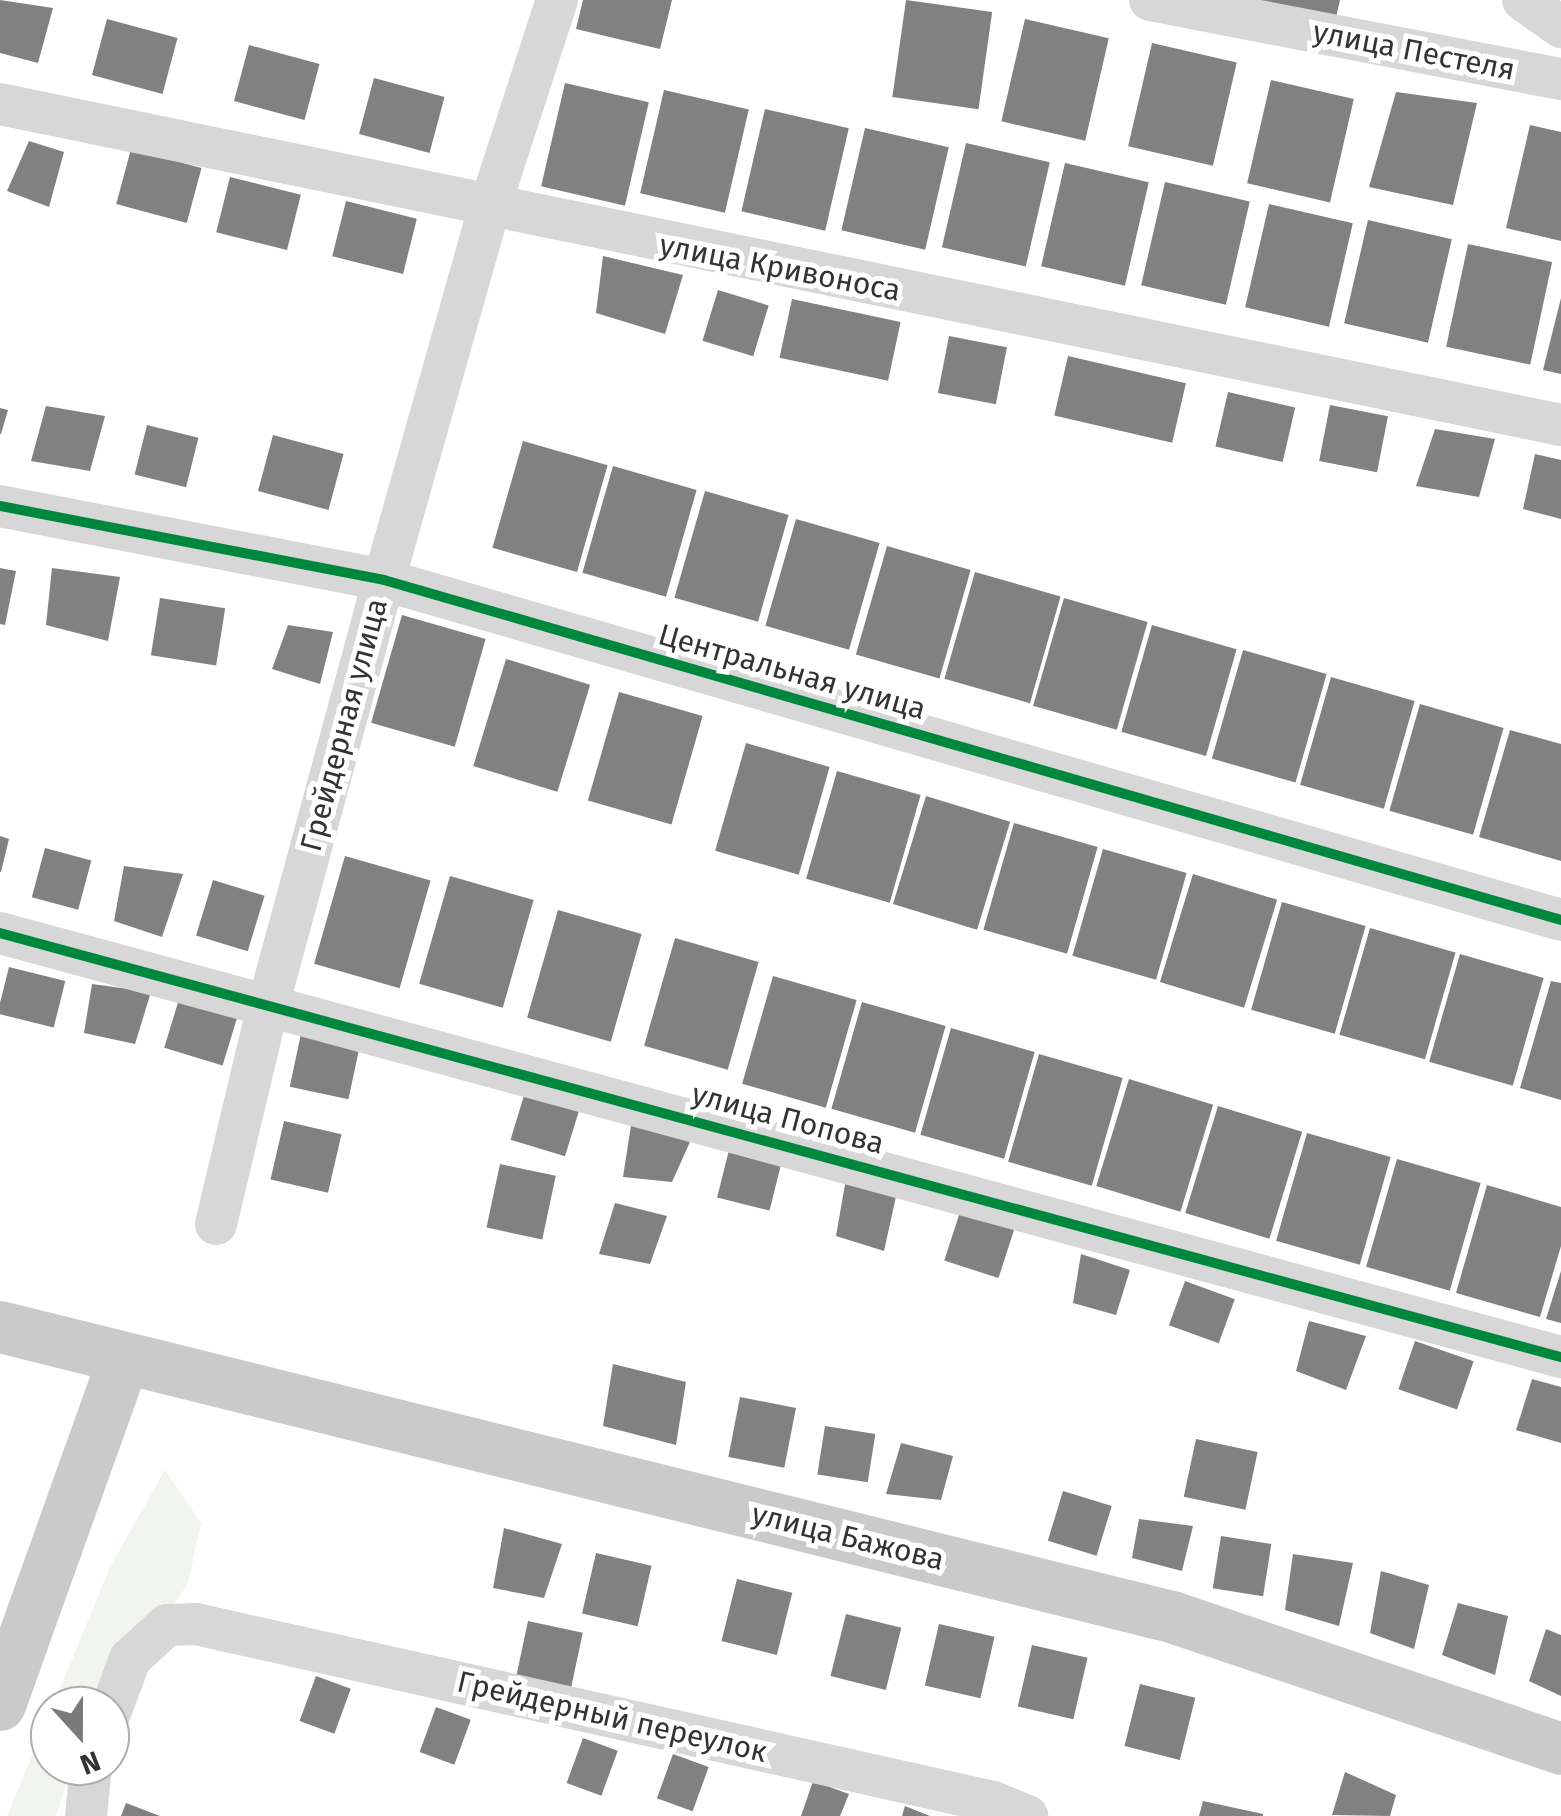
<!DOCTYPE html>
<html>
<head>
<meta charset="utf-8">
<style>
  body { margin:0 }
  #map { position:relative; width:1561px; height:1816px; overflow:hidden; background:#fff; font-family:"Fira Sans",sans-serif }
  div>[style] { position:absolute }
  .green>* { inset:0; background:#f1f5ed }
  .building>* { inset:0; background:#818181; transform-origin:0 0 }
  .minor>* { height:42px; margin:-21px; padding:0 21px; transform-origin:21px; border-radius:21px; background:#d7d7d7 }
  .major>* { height:52px; margin:-26px; padding:0 26px; transform-origin:26px; border-radius:26px; background:#cacaca }
  .cycleway>* { height:10px; margin:-5px; padding:0 5px; transform-origin:5px; border-radius:5px; background:#00873e }
  span { translate:-50% -50%; white-space:nowrap; text-align:center; line-height:1.15; -webkit-text-stroke:10px #fff; paint-order:stroke }
  .street-label { font-size:30px; color:#333 }
  .north { position:absolute; left:30px; top:1686px; width:100px; height:100px; box-sizing:border-box; background:#fff; border:2px solid #adadad; border-radius:50%; rotate:159deg; font-size:28px; font-weight:700; line-height:40px; text-align:center; color:#333 }
  .north::after { content:''; display:block; margin:auto; width:35px; height:45px; background:#7a7a7a; clip-path:polygon(50% 0,100% 100%,50% 72%,0 100%) }
</style>
</head>
<body>
<div id="map">
  <div class="green">
    <div style="clip-path:polygon(165px 1470px,201px 1523px,188px 1584px,100px 1706px,53px 1706px,110px 1567px)"></div>
    <div style="clip-path:polygon(50px 1713px,50px 1766px,72px 1766px,56px 1816px,7px 1816px)"></div>
  </div>
  <div class="building">
    <div style="clip-path:polygon(0 0,53px 8px,38px 63px,0 53px)"></div>
    <div style="clip-path:polygon(583px 0,672px 0,660px 49px,576px 29px)"></div>
    <div style="left:906px;top:0;width:87px;height:98px;rotate:8deg"></div>
    <div style="clip-path:polygon(1251px 0,1340px 0,1334px 26px)"></div>
    <div style="left:107px;top:19px;width:73px;height:58px;rotate:15deg"></div>
    <div style="left:1025px;top:19px;width:86px;height:105px;rotate:13deg"></div>
    <div style="left:1152px;top:43px;width:87px;height:106px;rotate:13deg"></div>
    <div style="left:249px;top:45px;width:73px;height:58px;rotate:15deg"></div>
    <div style="left:374px;top:78px;width:73px;height:58px;rotate:15deg"></div>
    <div style="left:1271px;top:80px;width:85px;height:106px;rotate:13deg"></div>
    <div style="left:565px;top:83px;width:86px;height:106px;rotate:13deg"></div>
    <div style="left:664px;top:90px;width:87px;height:106px;rotate:13deg"></div>
    <div style="clip-path:polygon(1396px 92px,1477px 103px,1453px 205px,1369px 187px)"></div>
    <div style="left:765px;top:109px;width:86px;height:105px;rotate:13deg"></div>
    <div style="clip-path:polygon(1530px 125px,1561px 132px,1561px 241px,1506px 228px)"></div>
    <div style="left:865px;top:128px;width:86px;height:105px;rotate:13deg"></div>
    <div style="clip-path:polygon(29px 141px,64px 152px,49px 207px,7px 191px)"></div>
    <div style="left:966px;top:143px;width:86px;height:107px;rotate:13deg"></div>
    <div style="left:131px;top:149px;width:73px;height:57px;rotate:15deg"></div>
    <div style="left:1065px;top:163px;width:86px;height:106px;rotate:13deg"></div>
    <div style="left:230px;top:177px;width:73px;height:57px;rotate:14deg"></div>
    <div style="left:1165px;top:182px;width:87px;height:106px;rotate:13deg"></div>
    <div style="left:346px;top:201px;width:73px;height:57px;rotate:14deg"></div>
    <div style="left:1269px;top:204px;width:86px;height:106px;rotate:13deg"></div>
    <div style="left:1368px;top:220px;width:86px;height:106px;rotate:13deg"></div>
    <div style="left:1468px;top:244px;width:86px;height:105px;rotate:12deg"></div>
    <div style="clip-path:polygon(603px 256px,683px 275px,665px 334px,596px 313px)"></div>
    <div style="left:718px;top:290px;width:53px;height:53px;rotate:17deg"></div>
    <div style="clip-path:polygon(1561px 298px,1561px 374px,1543px 370px)"></div>
    <div style="left:792px;top:299px;width:111px;height:60px;rotate:12deg"></div>
    <div style="left:949px;top:336px;width:59px;height:58px;rotate:11deg"></div>
    <div style="left:1068px;top:356px;width:121px;height:61px;rotate:13deg"></div>
    <div style="left:1228px;top:392px;width:69px;height:56px;rotate:13deg"></div>
    <div style="left:1330px;top:405px;width:59px;height:57px;rotate:11deg"></div>
    <div style="clip-path:polygon(46px 406px,105px 416px,90px 471px,31px 461px)"></div>
    <div style="clip-path:polygon(0 408px,8px 410px,1px 434px,0 434px)"></div>
    <div style="left:147px;top:425px;width:53px;height:51px;rotate:14deg"></div>
    <div style="clip-path:polygon(1435px 429px,1495px 439px,1479px 497px,1416px 486px)"></div>
    <div style="left:273px;top:435px;width:73px;height:58px;rotate:15deg"></div>
    <div style="left:523px;top:441px;width:88px;height:111px;rotate:16deg"></div>
    <div style="clip-path:polygon(1535px 454px,1561px 460px,1561px 519px,1523px 509px)"></div>
    <div style="left:613px;top:466px;width:87px;height:111px;rotate:16deg"></div>
    <div style="left:705px;top:491px;width:87px;height:111px;rotate:16deg"></div>
    <div style="left:796px;top:519px;width:87px;height:111px;rotate:16deg"></div>
    <div style="left:887px;top:546px;width:87px;height:113px;rotate:16deg"></div>
    <div style="clip-path:polygon(0 568px,16px 571px,5px 625px,0 624px)"></div>
    <div style="clip-path:polygon(52px 568px,120px 577px,108px 641px,46px 625px)"></div>
    <div style="left:975px;top:572px;width:89px;height:111px;rotate:16deg"></div>
    <div style="left:160px;top:598px;width:66px;height:58px;rotate:9deg"></div>
    <div style="left:1064px;top:598px;width:87px;height:112px;rotate:16deg"></div>
    <div style="left:402px;top:615px;width:87px;height:112px;rotate:16deg"></div>
    <div style="clip-path:polygon(288px 625px,333px 632px,320px 684px,272px 669px)"></div>
    <div style="left:1152px;top:625px;width:88px;height:111px;rotate:16deg"></div>
    <div style="left:1243px;top:650px;width:87px;height:113px;rotate:16deg"></div>
    <div style="left:506px;top:659px;width:88px;height:112px;rotate:17deg"></div>
    <div style="left:1331px;top:677px;width:87px;height:112px;rotate:16deg"></div>
    <div style="left:619px;top:692px;width:87px;height:113px;rotate:16deg"></div>
    <div style="left:1420px;top:704px;width:87px;height:111px;rotate:16deg"></div>
    <div style="clip-path:polygon(1510px 730px,1561px 744px,1561px 861px,1479px 837px)"></div>
    <div style="left:746px;top:743px;width:87px;height:112px;rotate:16deg"></div>
    <div style="left:837px;top:771px;width:87px;height:112px;rotate:16deg"></div>
    <div style="left:926px;top:796px;width:88px;height:113px;rotate:17deg"></div>
    <div style="left:1014px;top:823px;width:87px;height:111px;rotate:16deg"></div>
    <div style="clip-path:polygon(0 836px,9px 839px,1px 872px,0 872px)"></div>
    <div style="left:45px;top:848px;width:48px;height:51px;rotate:15deg"></div>
    <div style="left:1103px;top:849px;width:87px;height:111px;rotate:16deg"></div>
    <div style="left:345px;top:856px;width:89px;height:112px;rotate:16deg"></div>
    <div style="clip-path:polygon(124px 866px,183px 874px,162px 937px,114px 921px)"></div>
    <div style="left:1193px;top:874px;width:88px;height:113px;rotate:17deg"></div>
    <div style="left:450px;top:876px;width:87px;height:112px;rotate:16deg"></div>
    <div style="left:213px;top:880px;width:54px;height:58px;rotate:17deg"></div>
    <div style="left:1282px;top:902px;width:87px;height:112px;rotate:16deg"></div>
    <div style="left:558px;top:910px;width:87px;height:112px;rotate:16deg"></div>
    <div style="left:1370px;top:928px;width:89px;height:111px;rotate:16deg"></div>
    <div style="left:675px;top:938px;width:87px;height:112px;rotate:16deg"></div>
    <div style="left:1460px;top:954px;width:87px;height:112px;rotate:16deg"></div>
    <div style="left:9px;top:967px;width:58px;height:48px;rotate:14deg"></div>
    <div style="left:773px;top:976px;width:87px;height:112px;rotate:16deg"></div>
    <div style="clip-path:polygon(1551px 981px,1561px 983px,1561px 1100px,1520px 1088px)"></div>
    <div style="clip-path:polygon(92px 984px,151px 992px,135px 1044px,84px 1033px)"></div>
    <div style="left:180px;top:996px;width:61px;height:54px;rotate:17deg"></div>
    <div style="left:862px;top:1002px;width:87px;height:111px;rotate:16deg"></div>
    <div style="left:951px;top:1028px;width:87px;height:111px;rotate:16deg"></div>
    <div style="left:302px;top:1029px;width:60px;height:59px;rotate:12deg"></div>
    <div style="left:1039px;top:1054px;width:87px;height:112px;rotate:16deg"></div>
    <div style="left:1129px;top:1079px;width:88px;height:112px;rotate:17deg"></div>
    <div style="left:526px;top:1089px;width:57px;height:53px;rotate:17deg"></div>
    <div style="left:1218px;top:1106px;width:88px;height:112px;rotate:17deg"></div>
    <div style="clip-path:polygon(632px 1119px,694px 1133px,672px 1182px,623px 1177px)"></div>
    <div style="left:284px;top:1121px;width:59px;height:60px;rotate:13deg"></div>
    <div style="left:1307px;top:1133px;width:87px;height:112px;rotate:16deg"></div>
    <div style="left:729px;top:1150px;width:54px;height:49px;rotate:14deg"></div>
    <div style="left:1397px;top:1159px;width:87px;height:112px;rotate:16deg"></div>
    <div style="left:500px;top:1164px;width:57px;height:65px;rotate:12deg"></div>
    <div style="clip-path:polygon(847px 1173px,897px 1192px,884px 1251px,836px 1236px)"></div>
    <div style="clip-path:polygon(1487px 1185px,1561px 1207px,1561px 1246px,1540px 1317px,1456px 1293px)"></div>
    <div style="clip-path:polygon(615px 1203px,667px 1216px,650px 1264px,599px 1254px)"></div>
    <div style="left:960px;top:1212px;width:57px;height:51px;rotate:18deg"></div>
    <div style="clip-path:polygon(1081px 1254px,1130px 1270px,1116px 1315px,1073px 1303px)"></div>
    <div style="clip-path:polygon(1561px 1271px,1561px 1323px,1546px 1319px)"></div>
    <div style="left:1185px;top:1281px;width:53px;height:47px;rotate:20deg"></div>
    <div style="clip-path:polygon(1309px 1321px,1366px 1336px,1346px 1390px,1296px 1371px)"></div>
    <div style="left:1415px;top:1341px;width:62px;height:51px;rotate:19deg"></div>
    <div style="clip-path:polygon(613px 1364px,686px 1382px,676px 1445px,603px 1426px)"></div>
    <div style="clip-path:polygon(1532px 1379px,1561px 1387px,1561px 1443px,1516px 1430px)"></div>
    <div style="left:740px;top:1397px;width:57px;height:61px;rotate:11deg"></div>
    <div style="left:825px;top:1426px;width:51px;height:49px;rotate:9deg"></div>
    <div style="left:1196px;top:1439px;width:63px;height:59px;rotate:12deg"></div>
    <div style="clip-path:polygon(901px 1443px,953px 1456px,941px 1500px,886px 1494px)"></div>
    <div style="left:1063px;top:1491px;width:51px;height:52px;rotate:17deg"></div>
    <div style="clip-path:polygon(1139px 1519px,1193px 1526px,1182px 1571px,1132px 1558px)"></div>
    <div style="clip-path:polygon(504px 1528px,562px 1544px,544px 1598px,493px 1588px)"></div>
    <div style="left:1221px;top:1536px;width:51px;height:53px;rotate:9deg"></div>
    <div style="left:596px;top:1553px;width:57px;height:62px;rotate:13deg"></div>
    <div style="clip-path:polygon(1293px 1554px,1353px 1563px,1339px 1626px,1285px 1610px)"></div>
    <div style="clip-path:polygon(1381px 1571px,1429px 1585px,1414px 1649px,1370px 1633px)"></div>
    <div style="left:737px;top:1579px;width:57px;height:64px;rotate:14deg"></div>
    <div style="clip-path:polygon(1458px 1603px,1508px 1616px,1495px 1675px,1442px 1655px)"></div>
    <div style="left:846px;top:1614px;width:57px;height:64px;rotate:14deg"></div>
    <div style="left:528px;top:1621px;width:56px;height:62px;rotate:12deg"></div>
    <div style="left:939px;top:1624px;width:57px;height:63px;rotate:13deg"></div>
    <div style="clip-path:polygon(1546px 1629px,1561px 1635px,1561px 1696px,1529px 1681px)"></div>
    <div style="left:1032px;top:1645px;width:57px;height:63px;rotate:13deg"></div>
    <div style="left:316px;top:1676px;width:37px;height:48px;rotate:20deg"></div>
    <div style="left:1140px;top:1684px;width:57px;height:64px;rotate:14deg"></div>
    <div style="left:436px;top:1707px;width:37px;height:48px;rotate:20deg"></div>
    <div style="left:583px;top:1738px;width:37px;height:48px;rotate:20deg"></div>
    <div style="left:673px;top:1754px;width:38px;height:47px;rotate:20deg"></div>
    <div style="clip-path:polygon(1345px 1772px,1396px 1795px,1390px 1816px,1332px 1815px)"></div>
    <div style="clip-path:polygon(813px 1781px,849px 1794px,840px 1816px,801px 1816px)"></div>
    <div style="clip-path:polygon(1203px 1801px,1263px 1814px,1263px 1816px,1199px 1816px)"></div>
    <div style="clip-path:polygon(126px 1803px,160px 1816px,121px 1816px)"></div>
    <div style="clip-path:polygon(905px 1806px,930px 1816px,902px 1816px)"></div>
  </div>
  <div class="minor">
    <div style="left:1150px;top:0;width:419px;rotate:10.9deg"></div>
    <div style="left:1523px;top:0;width:47px;rotate:35.4deg"></div>
    <div style="left:0;top:104px;width:1594px;rotate:11.62deg"></div>
    <div style="left:0;top:506px;width:391px;rotate:10.9deg"></div>
    <div style="left:384px;top:580px;width:1225px;rotate:16.11deg"></div>
    <div style="left:0;top:933px;width:1618px;rotate:15.2deg"></div>
    <div style="left:216px;top:1224px;width:228px;rotate:-76.6deg"></div>
    <div style="left:269px;top:1002px;width:437px;rotate:-74.8deg"></div>
    <div style="left:384px;top:580px;width:386px;rotate:-74.2deg"></div>
    <div style="left:489px;top:209px;width:220px;rotate:-72deg"></div>
    <div style="left:110px;top:1713px;width:58px;rotate:-69.7deg"></div>
    <div style="left:130px;top:1659px;width:50px;rotate:-42.6deg"></div>
    <div style="left:167px;top:1625px;width:29px;rotate:-2deg"></div>
    <div style="left:196px;top:1624px;width:817px;rotate:12.59deg"></div>
    <div style="left:993px;top:1802px;width:37px;rotate:22deg"></div>
    <div style="left:86px;top:1816px;width:50px;rotate:-84.3deg"></div>
  </div>
  <div class="major">
    <div style="left:0;top:1327px;width:1207px;rotate:13.9deg"></div>
    <div style="left:1172px;top:1617px;width:411px;rotate:18.7deg"></div>
    <div style="left:0;top:1705px;width:368px;rotate:-70.3deg"></div>
  </div>
  <div class="cycleway">
    <div style="left:0;top:506px;width:391px;rotate:10.9deg"></div>
    <div style="left:384px;top:580px;width:1225px;rotate:16.11deg"></div>
    <div style="left:0;top:933px;width:1618px;rotate:15.2deg"></div>
  </div>
  <div class="street-label">
    <span style="left:1414px;top:51px;rotate:11deg">улица Пестеля</span>
    <span style="left:780px;top:268px;rotate:11deg">улица Кривоноса</span>
    <span style="left:792px;top:672px;rotate:16deg">Центральная улица</span>
    <span style="left:344px;top:725px;rotate:-75deg">Грейдерная улица</span>
    <span style="left:788px;top:1119px;rotate:15deg">улица Попова</span>
    <span style="left:848px;top:1537px;rotate:14deg">улица Бажова</span>
    <span style="left:612px;top:1717px;rotate:13deg">Грейдерный переулок</span>
  </div>
  <div class="north">N</div>
</div>
</body>
</html>
